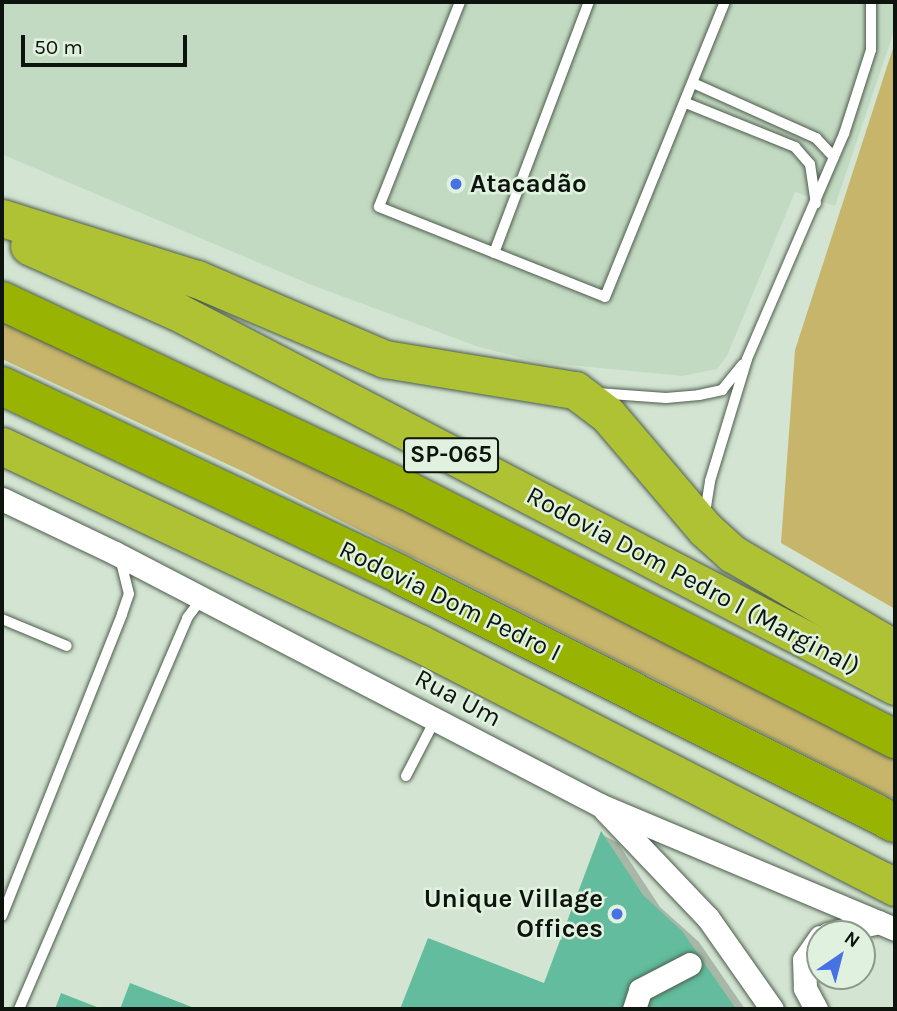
<!DOCTYPE html>
<html>
<head>
<meta charset="utf-8">
<style>
  body { margin:0 }
  #map { position:relative; width:897px; height:1011px; overflow:hidden; background:#d3e5d2; font-family:Karla,sans-serif }
  div>[style] { position:absolute }
  .built>* { inset:0; background:#c3dac2 }
  .green>* { inset:0; background:#c7b56c }
  .shadow>* { inset:0; background:#0003 }
  .building>* { inset:0; background:#62bc9d }
  .roads { filter:drop-shadow(0 0 2px #4d5c4c) drop-shadow(0 0 2px #4d5c4c) }
  .service>* { height:10px; margin:-5px; padding:0 5px; transform-origin:5px; border-radius:5px; background:#fff }
  .minor>* { height:23px; margin:-11.5px; padding:0 11.5px; transform-origin:11.5px; border-radius:11.5px; background:#fff }
  .trunk>* { height:37px; margin:-18.5px; padding:0 18.5px; transform-origin:18.5px; border-radius:18.5px; background:#aec234 }
  .motorway>* { height:38px; margin:-19px; padding:0 19px; transform-origin:19px; border-radius:19px; background:#99b302 }
  .dots>* { width:19px; height:19px; translate:-50% -50%; box-sizing:border-box; border:4px solid #e0f2df; border-radius:50% }
  span { translate:-50% -50%; white-space:nowrap; text-align:center; line-height:1.15; -webkit-text-stroke:5px #e0f2df; paint-order:stroke }
  .shield-label span { padding:2px 5px; background:#e0f2df; border:2px solid; border-radius:5px; -webkit-text-stroke-width:0 }
  .shield-label { font-size:24px; color:#0d130d; font-weight:700 }
  .poi-label { font-size:26px; color:#0d130d; font-weight:700 }
  .left { translate:0 -50%; text-align:left }
  .right { translate:-100% -50%; text-align:right }
  .street-label { font-size:26px; color:#0d130d }
  .frame { position:absolute; inset:0; border:4px solid #0d130d; pointer-events:none }
  .north { position:absolute; left:806px; top:920px; width:70px; height:70px; box-sizing:border-box; background:#e0f2df; border:2px solid #8c998b; border-radius:50%; rotate:35deg; font-size:19px; font-weight:700; line-height:28px; text-align:center; color:#0d130d }
  .north::after { content:''; display:block; margin:auto; width:24px; height:32px; background:#4871e3; clip-path:polygon(50% 0,100% 100%,50% 72%,0 100%) }
  .scale { position:absolute; left:21px; top:35px; width:166px; height:32px; box-sizing:border-box; border:4px solid #0d130d; border-top:0; padding-left:9px; font-size:21px; line-height:24px; white-space:nowrap; color:#0d130d; -webkit-text-stroke:5px #e0f2df; paint-order:stroke }
</style>
</head>
<body>
<div id="map">
  <div class="built">
    <div style="clip-path:polygon(2px 2px,895px 2px,895px 28px,835px 206px,795px 192px,727px 356px,717px 369px,682px 376px,538px 362px,479px 347px,309px 284px,6px 156px,2px 154px)"></div>
  </div>
  <div class="green">
    <div style="clip-path:polygon(895px 42px,895px 609px,781px 543px,795px 350px)"></div>
    <div style="clip-path:polygon(2px 316px,261px 437px,895px 758px,895px 800px,244px 472px,2px 359px)"></div>
  </div>
  <div class="shadow">
    <div style="clip-path:polygon(601px 834px,618px 843px,660px 907px,699px 942px,745px 1009px,402px 1009px,429px 940px,545px 986px)"></div>
  </div>
  <div class="building">
    <div style="clip-path:polygon(601px 831px,643px 895px,682px 931px,736px 1009px,400px 1009px,428px 938px,544px 983px)"></div>
    <div style="clip-path:polygon(130px 983px,197px 1009px,120px 1009px)"></div>
    <div style="clip-path:polygon(61px 993px,102px 1009px,55px 1009px)"></div>
  </div>
  <div class="roads">
    <div class="service">
      <div style="left:460px;top:2px;width:220px;rotate:111.6deg"></div>
      <div style="left:379px;top:207px;width:243px;rotate:21.7deg"></div>
      <div style="left:605px;top:297px;width:318px;rotate:-67.9deg"></div>
      <div style="left:693px;top:83px;width:135px;rotate:24.1deg"></div>
      <div style="left:816px;top:138px;width:26px;rotate:47deg"></div>
      <div style="left:686px;top:103px;width:118px;rotate:22deg"></div>
      <div style="left:795px;top:147px;width:23px;rotate:49deg"></div>
      <div style="left:810px;top:164px;width:40px;rotate:81.5deg"></div>
      <div style="left:494px;top:253px;width:268px;rotate:-69.3deg"></div>
      <div style="left:597px;top:393px;width:69px;rotate:4.1deg"></div>
      <div style="left:666px;top:398px;width:33px;rotate:-5deg"></div>
      <div style="left:699px;top:395px;width:24px;rotate:-12deg"></div>
      <div style="left:722px;top:390px;width:33px;rotate:-51deg"></div>
      <div style="left:705px;top:513px;width:32px;rotate:-81deg"></div>
      <div style="left:710px;top:481px;width:127px;rotate:-73.1deg"></div>
      <div style="left:747px;top:359px;width:245px;rotate:-66.7deg"></div>
      <div style="left:844px;top:134px;width:88px;rotate:-72.2deg"></div>
      <div style="left:871px;top:50px;width:48px;rotate:-90deg"></div>
      <div style="left:2px;top:619px;width:70px;rotate:22.6deg"></div>
      <div style="left:406px;top:776px;width:63px;rotate:-62.6deg"></div>
      <div style="left:2px;top:916px;width:325px;rotate:-68.3deg"></div>
      <div style="left:122px;top:614px;width:21px;rotate:-71deg"></div>
      <div style="left:129px;top:594px;width:34px;rotate:-104deg"></div>
      <div style="left:19px;top:1009px;width:426px;rotate:-66.7deg"></div>
      <div style="left:187px;top:618px;width:25px;rotate:-53deg"></div>
    </div>
    <div class="minor">
      <div style="left:2px;top:499px;width:125px;rotate:25.5deg"></div>
      <div style="left:115px;top:553px;width:547px;rotate:27.46deg"></div>
      <div style="left:600px;top:805px;width:320px;rotate:22.8deg"></div>
      <div style="left:605px;top:810px;width:149px;rotate:46.4deg"></div>
      <div style="left:708px;top:918px;width:111px;rotate:54.9deg"></div>
      <div style="left:828px;top:934px;width:52px;rotate:-13.2deg"></div>
      <div style="left:634px;top:1009px;width:20px;rotate:-72deg"></div>
      <div style="left:640px;top:990px;width:56px;rotate:-27.5deg"></div>
      <div style="left:816px;top:1009px;width:24px;rotate:-118deg"></div>
      <div style="left:805px;top:988px;width:28px;rotate:-92deg"></div>
      <div style="left:804px;top:960px;width:28px;rotate:-55deg"></div>
    </div>
    <div class="trunk">
      <div style="left:2px;top:218px;width:204px;rotate:17.4deg"></div>
      <div style="left:197px;top:279px;width:204px;rotate:23.1deg"></div>
      <div style="left:385px;top:359px;width:193px;rotate:9.3deg"></div>
      <div style="left:575px;top:390px;width:41px;rotate:37.1deg"></div>
      <div style="left:608px;top:415px;width:150px;rotate:49.6deg"></div>
      <div style="left:705px;top:529px;width:38px;rotate:42deg"></div>
      <div style="left:733px;top:554px;width:188px;rotate:30.4deg"></div>
      <div style="left:29px;top:246px;width:161px;rotate:23.9deg"></div>
      <div style="left:176px;top:311px;width:811px;rotate:27.54deg"></div>
      <div style="left:2px;top:446px;width:461px;rotate:25.3deg"></div>
      <div style="left:419px;top:643px;width:535px;rotate:27.14deg"></div>
    </div>
    <div class="motorway">
      <div style="left:2px;top:301px;width:446px;rotate:25.1deg"></div>
      <div style="left:406px;top:490px;width:549px;rotate:26.99deg"></div>
      <div style="left:2px;top:386px;width:441px;rotate:25.3deg"></div>
      <div style="left:401px;top:575px;width:553px;rotate:26.66deg"></div>
    </div>
  </div>
  <div class="dots">
    <div style="left:456px;top:184px;background:#4871e3"></div>
    <div style="left:617px;top:914px;background:#4871e3"></div>
  </div>
  <div class="shield-label">
    <span style="left:451px;top:455px">SP-065</span>
  </div>
  <div class="poi-label">
    <span class="left" style="left:470px;top:184px">Atacadão</span>
    <span class="right" style="left:603px;top:914px">Unique Village<br>Offices</span>
  </div>
  <div class="street-label">
    <span style="left:693px;top:581px;rotate:28deg">Rodovia Dom Pedro I (Marginal)</span>
    <span style="left:450px;top:601px;rotate:26deg">Rodovia Dom Pedro I</span>
    <span style="left:458px;top:698px;rotate:28deg">Rua Um</span>
  </div>
  <div class="frame"></div>
  <div class="north">N</div>
  <div class="scale">50 m</div>
</div>
</body>
</html>
